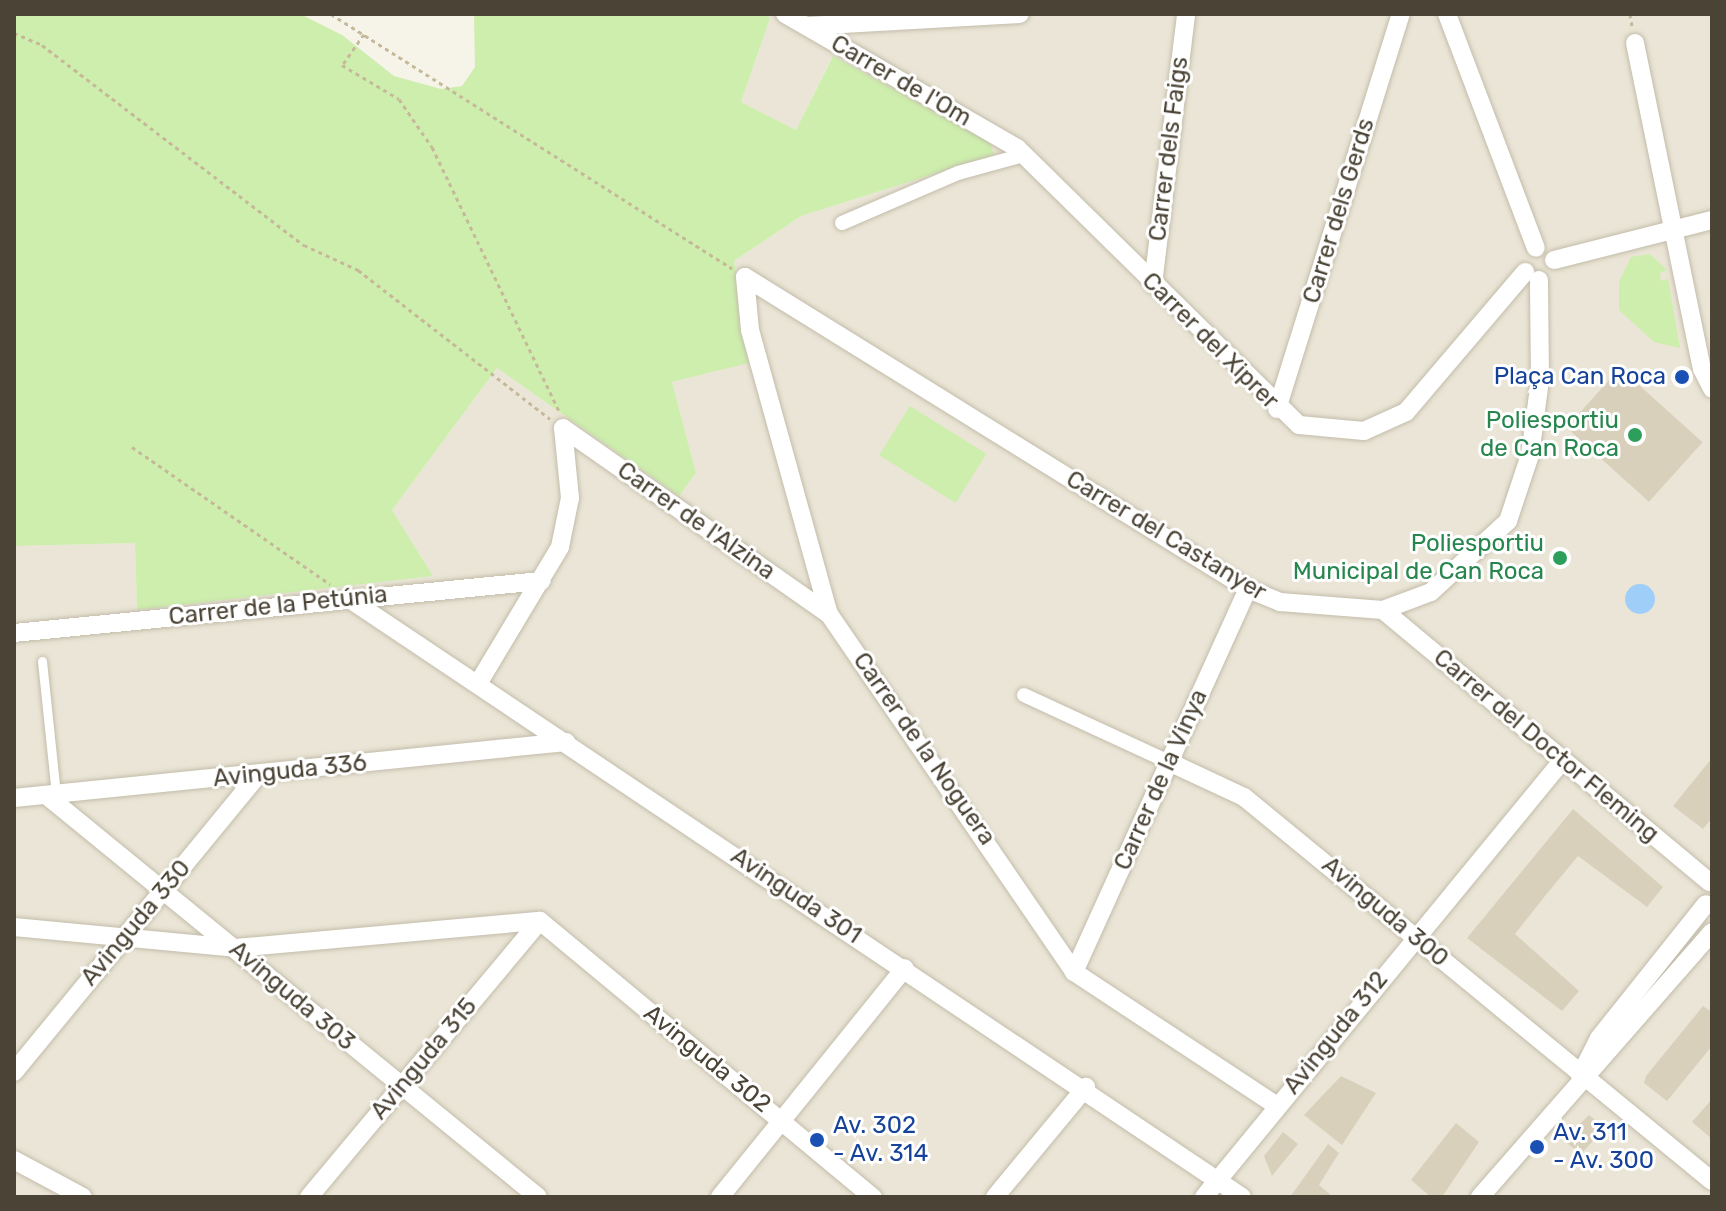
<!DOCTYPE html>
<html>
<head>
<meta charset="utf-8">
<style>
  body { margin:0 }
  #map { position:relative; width:1726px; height:1211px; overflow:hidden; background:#f6f3e9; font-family:Rubik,sans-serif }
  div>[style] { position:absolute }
  .residential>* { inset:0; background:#eae5d6 }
  .green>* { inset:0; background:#cdeead; transform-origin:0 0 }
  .water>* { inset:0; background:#9fcef8 }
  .round { border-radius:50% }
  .building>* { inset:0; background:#d9d0bc; transform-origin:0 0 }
  .path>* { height:3px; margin-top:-1.5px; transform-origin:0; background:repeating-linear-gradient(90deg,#c6b999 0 4px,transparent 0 8px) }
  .roads { filter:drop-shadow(0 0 2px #c3bcaa) drop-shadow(0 0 2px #c3bcaa) }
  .service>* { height:9px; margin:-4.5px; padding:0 4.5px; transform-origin:4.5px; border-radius:4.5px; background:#fff }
  .pedestrian>* { height:14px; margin:-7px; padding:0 7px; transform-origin:7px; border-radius:7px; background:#fff }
  .minor>* { height:18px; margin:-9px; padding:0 9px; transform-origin:9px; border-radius:9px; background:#fff }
  .dots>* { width:22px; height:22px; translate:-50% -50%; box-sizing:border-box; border:4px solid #fff; border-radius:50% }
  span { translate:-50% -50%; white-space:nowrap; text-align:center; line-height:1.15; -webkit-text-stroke:6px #fff; paint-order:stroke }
  .street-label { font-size:24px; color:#4b4436 }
  .transit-label { font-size:24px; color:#164399 }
  .right { translate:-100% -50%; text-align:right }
  .left { translate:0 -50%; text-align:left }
  .leisure-label { font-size:24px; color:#27864d }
  .frame { position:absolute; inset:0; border:16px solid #4b4436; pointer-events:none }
</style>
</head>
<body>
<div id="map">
  <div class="residential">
    <div style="clip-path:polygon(764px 14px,1712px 14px,1712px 1197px,14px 1197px,14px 546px,135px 543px,137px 609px,433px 576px,392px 510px,497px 368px,679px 496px,696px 473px,672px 382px,752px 361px,734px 261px,801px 216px,994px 155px,832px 57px,796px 130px,741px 102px,770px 18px)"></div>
  </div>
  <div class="green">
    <div style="clip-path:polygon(14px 14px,300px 14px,342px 35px,394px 76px,441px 89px,462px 86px,475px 67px,474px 14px,764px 14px,770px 18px,741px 102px,796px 130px,833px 56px,990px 142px,994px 155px,801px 216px,734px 261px,752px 362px,672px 382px,696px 473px,679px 496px,497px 368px,392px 510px,433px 576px,137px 610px,135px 543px,14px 546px)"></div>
    <div style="clip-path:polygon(1650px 254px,1667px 270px,1660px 273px,1661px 281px,1668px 279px,1680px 348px,1654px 342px,1619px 310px,1619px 282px,1631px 257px)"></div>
    <div style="left:910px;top:406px;width:90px;height:58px;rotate:32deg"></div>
  </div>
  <div class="water">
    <div class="round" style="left:1625px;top:584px;width:30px;height:30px"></div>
  </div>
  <div class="building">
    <div style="left:1620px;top:368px;width:111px;height:80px;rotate:42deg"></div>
    <div style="clip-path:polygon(1712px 758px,1712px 818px,1703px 829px,1673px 806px)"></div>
    <div style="clip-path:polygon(1573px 809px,1663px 887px,1647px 907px,1578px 856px,1545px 896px,1515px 934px,1579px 991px,1562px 1011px,1467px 938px)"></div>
    <div style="clip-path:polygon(1703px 1006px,1712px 1012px,1712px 1046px,1667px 1101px,1644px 1083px,1646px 1076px)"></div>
    <div style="clip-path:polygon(1341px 1076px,1376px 1093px,1342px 1145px,1304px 1115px)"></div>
    <div style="clip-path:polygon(1712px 1099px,1712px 1139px,1692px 1122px)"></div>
    <div style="clip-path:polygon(1589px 1115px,1605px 1128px,1581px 1154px,1563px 1140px)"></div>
    <div style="clip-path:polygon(1456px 1123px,1479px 1142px,1442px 1197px,1431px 1197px,1411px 1180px)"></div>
    <div style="clip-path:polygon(1283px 1132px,1298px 1144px,1272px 1176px,1264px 1156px)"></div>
    <div style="clip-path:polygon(1328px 1144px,1339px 1153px,1319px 1185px,1333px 1197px,1290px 1197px)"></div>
  </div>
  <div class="path">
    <div style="left:331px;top:14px;width:475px;rotate:32.4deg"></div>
    <div style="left:1630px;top:14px;width:12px;rotate:81deg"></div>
    <div style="left:14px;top:33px;width:30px;rotate:23deg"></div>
    <div style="left:42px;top:45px;width:330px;rotate:37.4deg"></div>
    <div style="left:304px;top:245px;width:60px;rotate:24.8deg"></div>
    <div style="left:358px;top:270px;width:243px;rotate:37.8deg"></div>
    <div style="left:364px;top:34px;width:38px;rotate:125deg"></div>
    <div style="left:342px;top:65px;width:66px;rotate:30.8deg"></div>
    <div style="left:399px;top:99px;width:58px;rotate:55.5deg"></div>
    <div style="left:432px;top:147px;width:295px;rotate:64.3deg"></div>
    <div style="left:132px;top:447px;width:241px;rotate:34.7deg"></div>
  </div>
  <div class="roads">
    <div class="service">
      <div style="left:42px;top:661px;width:134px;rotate:84deg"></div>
    </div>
    <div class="pedestrian">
      <div style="left:842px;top:223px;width:126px;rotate:-23.3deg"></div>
      <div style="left:958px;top:173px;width:68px;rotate:-15.3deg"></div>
      <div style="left:1024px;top:695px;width:160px;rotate:24.8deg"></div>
    </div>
    <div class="minor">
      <div style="left:785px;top:14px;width:268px;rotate:30deg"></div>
      <div style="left:1017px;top:148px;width:395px;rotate:44.5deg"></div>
      <div style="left:1299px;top:425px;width:65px;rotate:5.3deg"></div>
      <div style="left:1364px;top:431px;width:46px;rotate:-24.3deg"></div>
      <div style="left:1406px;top:412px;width:184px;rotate:-49.6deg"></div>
      <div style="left:1447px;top:14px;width:250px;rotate:69.2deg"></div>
      <div style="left:807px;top:26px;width:213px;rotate:-3.2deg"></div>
      <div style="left:1635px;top:43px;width:333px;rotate:78.4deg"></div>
      <div style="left:1702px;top:369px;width:22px;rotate:63deg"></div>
      <div style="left:1554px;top:260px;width:163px;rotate:-14.2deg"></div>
      <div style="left:745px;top:277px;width:592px;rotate:31.81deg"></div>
      <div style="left:1248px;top:589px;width:35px;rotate:22deg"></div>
      <div style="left:1280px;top:602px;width:103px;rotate:4.4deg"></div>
      <div style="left:1383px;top:610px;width:51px;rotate:-20.6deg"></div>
      <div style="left:1431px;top:592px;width:105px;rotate:-42.7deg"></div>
      <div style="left:1508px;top:521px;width:70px;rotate:-71.6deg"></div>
      <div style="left:1530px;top:455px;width:76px;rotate:-82.4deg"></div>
      <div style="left:1540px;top:380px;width:100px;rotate:-90.6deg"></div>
      <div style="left:745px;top:277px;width:53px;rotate:84.6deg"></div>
      <div style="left:750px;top:330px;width:295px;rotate:74.5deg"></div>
      <div style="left:829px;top:614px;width:434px;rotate:55.6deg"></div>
      <div style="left:1074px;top:972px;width:243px;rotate:33.4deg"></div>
      <div style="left:1153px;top:284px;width:272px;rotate:-83deg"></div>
      <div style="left:1277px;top:409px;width:414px;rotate:-72.6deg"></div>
      <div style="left:563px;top:428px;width:325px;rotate:35deg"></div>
      <div style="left:348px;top:598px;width:1076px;rotate:33.82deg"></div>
      <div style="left:1383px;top:610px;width:425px;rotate:39.8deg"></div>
      <div style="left:14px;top:633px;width:530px;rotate:-5.64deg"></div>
      <div style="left:479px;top:682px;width:157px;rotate:-59deg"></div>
      <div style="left:560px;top:547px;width:50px;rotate:-78.5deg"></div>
      <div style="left:570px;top:498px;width:70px;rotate:-95.7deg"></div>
      <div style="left:1169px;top:762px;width:83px;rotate:25deg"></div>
      <div style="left:1244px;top:797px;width:605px;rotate:39.37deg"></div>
      <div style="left:46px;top:795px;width:635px;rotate:39.25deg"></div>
      <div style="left:14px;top:798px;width:555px;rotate:-5.79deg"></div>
      <div style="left:14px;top:927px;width:222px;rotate:5.4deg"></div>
      <div style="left:235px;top:948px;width:306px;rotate:-5.1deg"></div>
      <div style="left:540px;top:921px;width:433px;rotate:39.7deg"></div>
      <div style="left:1074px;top:972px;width:421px;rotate:-65.6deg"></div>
      <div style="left:14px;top:1072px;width:384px;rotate:-50.6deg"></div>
      <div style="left:1580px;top:1076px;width:42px;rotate:-63.4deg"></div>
      <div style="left:1599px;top:1038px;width:171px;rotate:-51.4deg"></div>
      <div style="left:14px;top:1160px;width:78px;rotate:28.2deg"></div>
      <div style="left:309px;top:1197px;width:360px;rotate:-50.1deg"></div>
      <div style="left:720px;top:1197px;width:294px;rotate:-51.1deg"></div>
      <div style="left:995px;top:1197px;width:143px;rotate:-50.4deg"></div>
      <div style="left:1204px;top:1197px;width:564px;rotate:-50.61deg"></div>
      <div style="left:1480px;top:1197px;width:352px;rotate:-48.8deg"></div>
    </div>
  </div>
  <div class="dots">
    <div style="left:1682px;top:377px;background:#1a4fb4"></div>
    <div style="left:1635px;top:435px;background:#2e9e5b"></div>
    <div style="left:1560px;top:558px;background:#2e9e5b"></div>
    <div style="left:817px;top:1140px;background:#1a4fb4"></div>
    <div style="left:1537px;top:1147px;background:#1a4fb4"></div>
  </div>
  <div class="street-label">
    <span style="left:901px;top:81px;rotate:30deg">Carrer de l'Om</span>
    <span style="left:1169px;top:149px;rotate:-83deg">Carrer dels Faigs</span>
    <span style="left:1339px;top:211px;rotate:-73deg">Carrer dels Gerds</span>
    <span style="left:1210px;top:341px;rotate:45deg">Carrer del Xiprer</span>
    <span style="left:696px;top:521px;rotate:35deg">Carrer de l'Alzina</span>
    <span style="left:1166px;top:536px;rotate:31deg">Carrer del Castanyer</span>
    <span style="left:278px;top:606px;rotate:-6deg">Carrer de la Petúnia</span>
    <span style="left:1546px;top:746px;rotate:40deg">Carrer del Doctor Fleming</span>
    <span style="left:924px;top:749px;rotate:55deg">Carrer de la Noguera</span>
    <span style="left:290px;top:771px;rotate:-6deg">Avinguda 336</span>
    <span style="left:1161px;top:780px;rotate:-66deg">Carrer de la Vinya</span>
    <span style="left:796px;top:896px;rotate:34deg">Avinguda 301</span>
    <span style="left:1385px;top:912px;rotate:40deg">Avinguda 300</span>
    <span style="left:136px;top:923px;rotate:-50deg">Avinguda 330</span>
    <span style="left:292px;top:996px;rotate:40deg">Avinguda 303</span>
    <span style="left:1336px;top:1033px;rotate:-51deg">Avinguda 312</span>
    <span style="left:424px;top:1059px;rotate:-50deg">Avinguda 315</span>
    <span style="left:707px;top:1059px;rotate:39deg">Avinguda 302</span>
  </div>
  <div class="transit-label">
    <span class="right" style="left:1666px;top:377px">Plaça Can Roca</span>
    <span class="left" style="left:833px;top:1140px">Av. 302<br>- Av. 314</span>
    <span class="left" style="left:1553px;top:1147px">Av. 311<br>- Av. 300</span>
  </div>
  <div class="leisure-label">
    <span class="right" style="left:1619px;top:435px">Poliesportiu<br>de Can Roca</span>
    <span class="right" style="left:1544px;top:558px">Poliesportiu<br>Municipal de Can Roca</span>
  </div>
  <div class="frame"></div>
</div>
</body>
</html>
